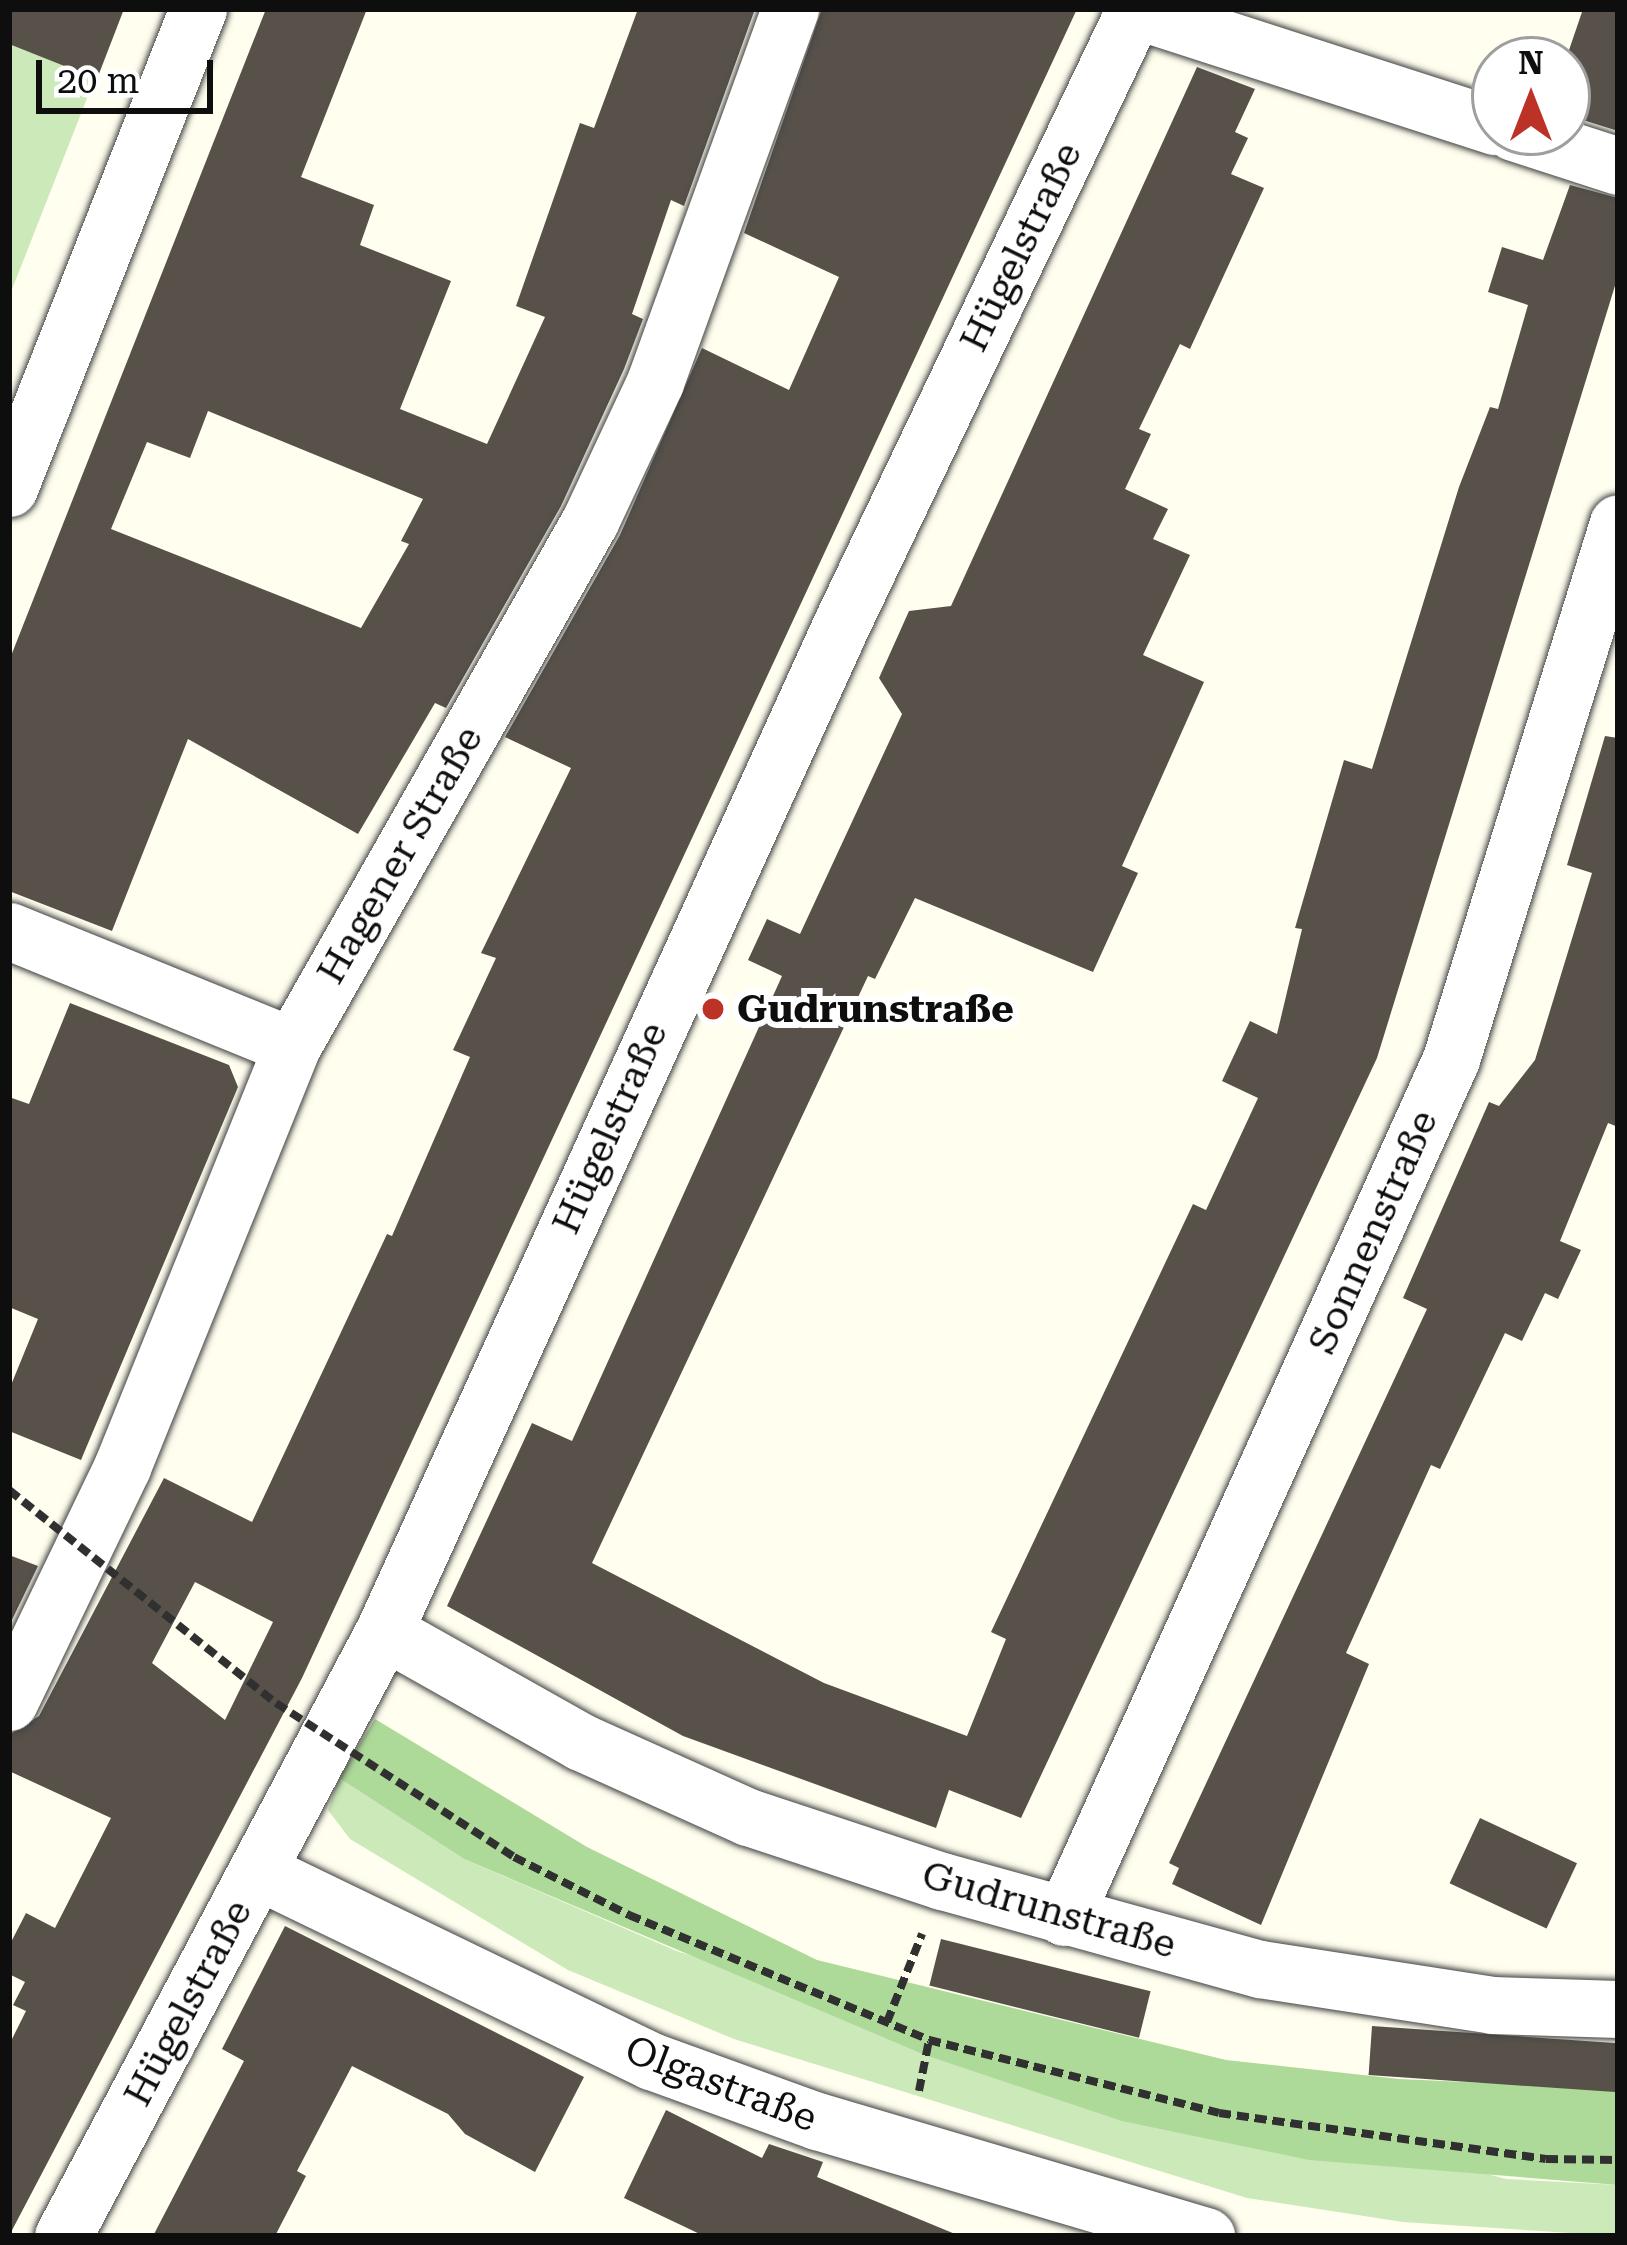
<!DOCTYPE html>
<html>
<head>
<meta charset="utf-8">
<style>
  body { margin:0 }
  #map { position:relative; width:1627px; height:2245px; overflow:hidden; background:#fffeef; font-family:"Roboto Serif",serif }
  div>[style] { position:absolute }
  .green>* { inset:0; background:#cce9b9 }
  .forest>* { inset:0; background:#aeda99 }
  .building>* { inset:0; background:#57514a; transform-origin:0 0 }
  .path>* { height:8px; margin-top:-4px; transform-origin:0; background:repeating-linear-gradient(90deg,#303030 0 12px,transparent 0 18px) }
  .roads { filter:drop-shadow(0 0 3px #414141) drop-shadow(0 0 3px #414141) }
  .minor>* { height:57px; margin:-28.5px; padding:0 28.5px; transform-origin:28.5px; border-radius:28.5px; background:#fff }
  .path-bridge>* { height:8px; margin-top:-4px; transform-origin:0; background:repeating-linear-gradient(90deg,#303030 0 12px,transparent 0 18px) }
  .dots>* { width:33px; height:33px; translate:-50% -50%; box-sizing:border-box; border:6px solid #fff; border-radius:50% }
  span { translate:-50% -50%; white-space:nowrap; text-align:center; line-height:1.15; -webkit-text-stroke:12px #fff; paint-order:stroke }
  .street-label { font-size:39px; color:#0e0e0e }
  .poi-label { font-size:39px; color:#0e0e0e; font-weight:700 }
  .left { translate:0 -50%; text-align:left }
  .frame { position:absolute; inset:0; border:12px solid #0e0e0e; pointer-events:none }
  .north { position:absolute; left:1471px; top:36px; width:120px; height:120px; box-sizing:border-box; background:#fff; border:3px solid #9f9f9f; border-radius:50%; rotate:0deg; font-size:33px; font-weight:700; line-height:48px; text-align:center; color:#0e0e0e }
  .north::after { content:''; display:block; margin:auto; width:42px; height:54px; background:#bd3227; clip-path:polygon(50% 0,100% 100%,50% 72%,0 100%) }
  .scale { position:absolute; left:36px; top:60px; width:177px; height:54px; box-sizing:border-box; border:6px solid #0e0e0e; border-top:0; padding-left:15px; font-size:36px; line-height:42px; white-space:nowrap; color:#0e0e0e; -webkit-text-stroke:9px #fff; paint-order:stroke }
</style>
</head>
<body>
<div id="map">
  <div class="green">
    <div style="clip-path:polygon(9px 44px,95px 78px,9px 297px)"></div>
    <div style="clip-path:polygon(339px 1778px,464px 1859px,679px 1952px,1506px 2179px,1618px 2185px,1618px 2236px,1403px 2222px,1247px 2198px,734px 2039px,568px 1970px,350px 1839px,328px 1810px)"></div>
  </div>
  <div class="forest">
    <div style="clip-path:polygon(375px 1719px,587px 1847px,817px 1960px,1226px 2060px,1399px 2079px,1618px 2089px,1618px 2185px,1309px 2160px,1122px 2121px,925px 2055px,464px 1859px,339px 1778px)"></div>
  </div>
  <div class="building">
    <div style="clip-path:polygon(9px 9px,124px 9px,97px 79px,9px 44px)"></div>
    <div style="clip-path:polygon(evenodd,266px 9px,367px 9px,301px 177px,374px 205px,360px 245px,451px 281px,400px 409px,487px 444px,545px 317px,516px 306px,580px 123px,594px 128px,638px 9px,755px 9px,684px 206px,671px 200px,632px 314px,643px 319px,624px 369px,561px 506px,446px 708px,435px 703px,358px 834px,188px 739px,112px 931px,9px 891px,9px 661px,266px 9px,208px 411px,423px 499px,401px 541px,409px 544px,361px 628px,111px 529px,147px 442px,190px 458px,208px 411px)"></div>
    <div style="clip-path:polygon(evenodd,822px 9px,1077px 9px,302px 1678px,9px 2236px,9px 2045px,26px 2011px,13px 2005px,25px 1982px,9px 1974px,9px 1946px,26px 1913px,55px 1928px,111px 1818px,9px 1771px,9px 1735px,39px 1716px,164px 1478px,252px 1522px,387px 1234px,392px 1236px,470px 1057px,453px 1050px,496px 958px,481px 953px,571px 768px,505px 737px,620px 535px,702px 348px,789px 390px,839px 277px,744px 233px,822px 9px,195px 1582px,273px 1622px,225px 1720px,152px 1663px,195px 1582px)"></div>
    <div style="clip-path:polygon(1583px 9px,1618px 9px,1618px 131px,1567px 115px,1567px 56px)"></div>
    <div style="clip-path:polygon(1197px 67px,1255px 89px,1235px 132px,1248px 138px,1231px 174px,1264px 188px,1190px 349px,1180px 344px,1139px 429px,1151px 434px,1125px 489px,1168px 509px,1153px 539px,1190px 555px,1143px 655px,1204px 682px,1122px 866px,1138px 873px,1093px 972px,915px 898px,875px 979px,868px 976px,592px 1563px,824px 1683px,967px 1736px,1006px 1639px,991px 1632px,1193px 1204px,1206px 1210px,1258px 1098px,1222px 1081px,1250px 1021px,1277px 1034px,1302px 929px,1295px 928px,1344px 760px,1372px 769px,1459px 487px,1490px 407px,1498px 409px,1528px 305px,1488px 292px,1502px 247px,1543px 260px,1570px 185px,1618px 198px,1618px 276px,1377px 1058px,1021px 1818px,949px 1790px,936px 1828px,683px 1736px,447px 1606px,532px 1423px,572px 1441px,782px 976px,748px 960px,767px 919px,800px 934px,902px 714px,879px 678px,909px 611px,951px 606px)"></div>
    <div style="clip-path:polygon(1605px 736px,1618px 738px,1618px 1127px,1608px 1123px,1560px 1241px,1581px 1250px,1558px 1299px,1545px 1293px,1522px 1341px,1505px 1333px,1440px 1469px,1431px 1465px,1346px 1653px,1369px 1664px,1261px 1925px,1172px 1884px,1179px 1868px,1169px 1863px,1427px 1309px,1403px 1298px,1489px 1102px,1499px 1106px,1535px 1060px,1592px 873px,1567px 865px)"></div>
    <div style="clip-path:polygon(70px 1003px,229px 1065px,238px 1087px,81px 1460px,9px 1431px,9px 1390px,38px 1319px,9px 1307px,9px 1097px,29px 1104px)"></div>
    <div style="clip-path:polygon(9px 1555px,38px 1566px,9px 1626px)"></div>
    <div style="left:1480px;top:1818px;width:107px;height:72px;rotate:25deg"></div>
    <div style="clip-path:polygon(285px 1926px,584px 2077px,535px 2172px,465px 2134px,448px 2114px,352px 2066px,297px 2171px,306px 2176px,275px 2236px,153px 2236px,244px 2061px,222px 2049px)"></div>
    <div style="left:941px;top:1939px;width:216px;height:48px;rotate:14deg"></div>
    <div style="left:1372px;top:2026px;width:247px;height:49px;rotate:4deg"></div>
    <div style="clip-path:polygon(666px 2110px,762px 2158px,769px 2144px,823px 2162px,817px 2177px,960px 2236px,704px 2236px,624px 2198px)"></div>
  </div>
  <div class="path">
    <div style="left:514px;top:1857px;width:129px;rotate:26.8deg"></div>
    <div style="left:629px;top:1915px;width:325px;rotate:22.6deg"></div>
    <div style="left:929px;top:2040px;width:299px;rotate:14.1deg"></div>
    <div style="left:1219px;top:2113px;width:330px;rotate:8deg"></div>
    <div style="left:1546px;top:2159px;width:72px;rotate:0.8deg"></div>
    <div style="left:887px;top:2022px;width:95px;rotate:-68.3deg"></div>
    <div style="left:919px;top:2091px;width:52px;rotate:-78.9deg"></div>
  </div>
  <div class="roads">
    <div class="minor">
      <div style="left:1135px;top:10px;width:378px;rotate:17.9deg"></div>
      <div style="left:1513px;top:132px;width:110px;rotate:17.9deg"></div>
      <div style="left:9px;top:488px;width:515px;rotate:-68.47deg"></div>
      <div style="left:9px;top:931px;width:305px;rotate:22.1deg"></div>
      <div style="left:384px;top:1631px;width:226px;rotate:29.4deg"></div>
      <div style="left:581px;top:1742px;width:183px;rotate:24.2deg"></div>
      <div style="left:748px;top:1817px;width:204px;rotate:18.3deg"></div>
      <div style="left:942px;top:1881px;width:330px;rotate:15.5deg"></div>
      <div style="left:1260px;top:1969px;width:235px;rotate:8.8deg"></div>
      <div style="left:1492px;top:2005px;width:126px;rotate:1.8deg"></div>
      <div style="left:9px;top:1702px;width:261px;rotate:-64.3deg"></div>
      <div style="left:122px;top:1467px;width:454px;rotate:-68deg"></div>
      <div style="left:292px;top:1046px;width:604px;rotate:-60.42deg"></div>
      <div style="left:590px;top:521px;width:153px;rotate:-64.9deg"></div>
      <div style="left:655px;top:382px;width:397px;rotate:-70.1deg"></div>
      <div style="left:258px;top:1871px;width:437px;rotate:25.8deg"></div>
      <div style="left:651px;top:2061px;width:177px;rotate:19.9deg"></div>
      <div style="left:817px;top:2121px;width:406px;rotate:16.5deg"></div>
      <div style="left:1064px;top:1917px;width:941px;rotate:-65.72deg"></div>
      <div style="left:1451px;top:1059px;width:561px;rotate:-72.69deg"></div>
      <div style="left:63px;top:2236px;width:685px;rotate:-62.05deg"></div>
      <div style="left:384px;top:1631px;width:1105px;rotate:-65.57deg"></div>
      <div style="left:841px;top:625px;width:683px;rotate:-64.49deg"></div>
    </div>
  </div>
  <div class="path-bridge">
    <div style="left:9px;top:1490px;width:342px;rotate:38.6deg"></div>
    <div style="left:276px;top:1703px;width:283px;rotate:32.9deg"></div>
  </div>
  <div class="dots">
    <div style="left:713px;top:1009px;background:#bd3227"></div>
  </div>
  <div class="street-label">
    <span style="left:1021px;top:247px;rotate:-64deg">Hügelstraße</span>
    <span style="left:400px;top:855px;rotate:-60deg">Hagener Straße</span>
    <span style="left:610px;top:1128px;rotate:-66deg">Hügelstraße</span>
    <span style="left:1373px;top:1232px;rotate:-66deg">Sonnenstraße</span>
    <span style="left:1049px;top:1910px;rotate:16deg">Gudrunstraße</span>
    <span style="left:188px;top:2003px;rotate:-62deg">Hügelstraße</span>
    <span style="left:721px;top:2084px;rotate:21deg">Olgastraße</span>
  </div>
  <div class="poi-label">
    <span class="left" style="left:737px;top:1009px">Gudrunstraße</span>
  </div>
  <div class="frame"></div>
  <div class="north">N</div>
  <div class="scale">20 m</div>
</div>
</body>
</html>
